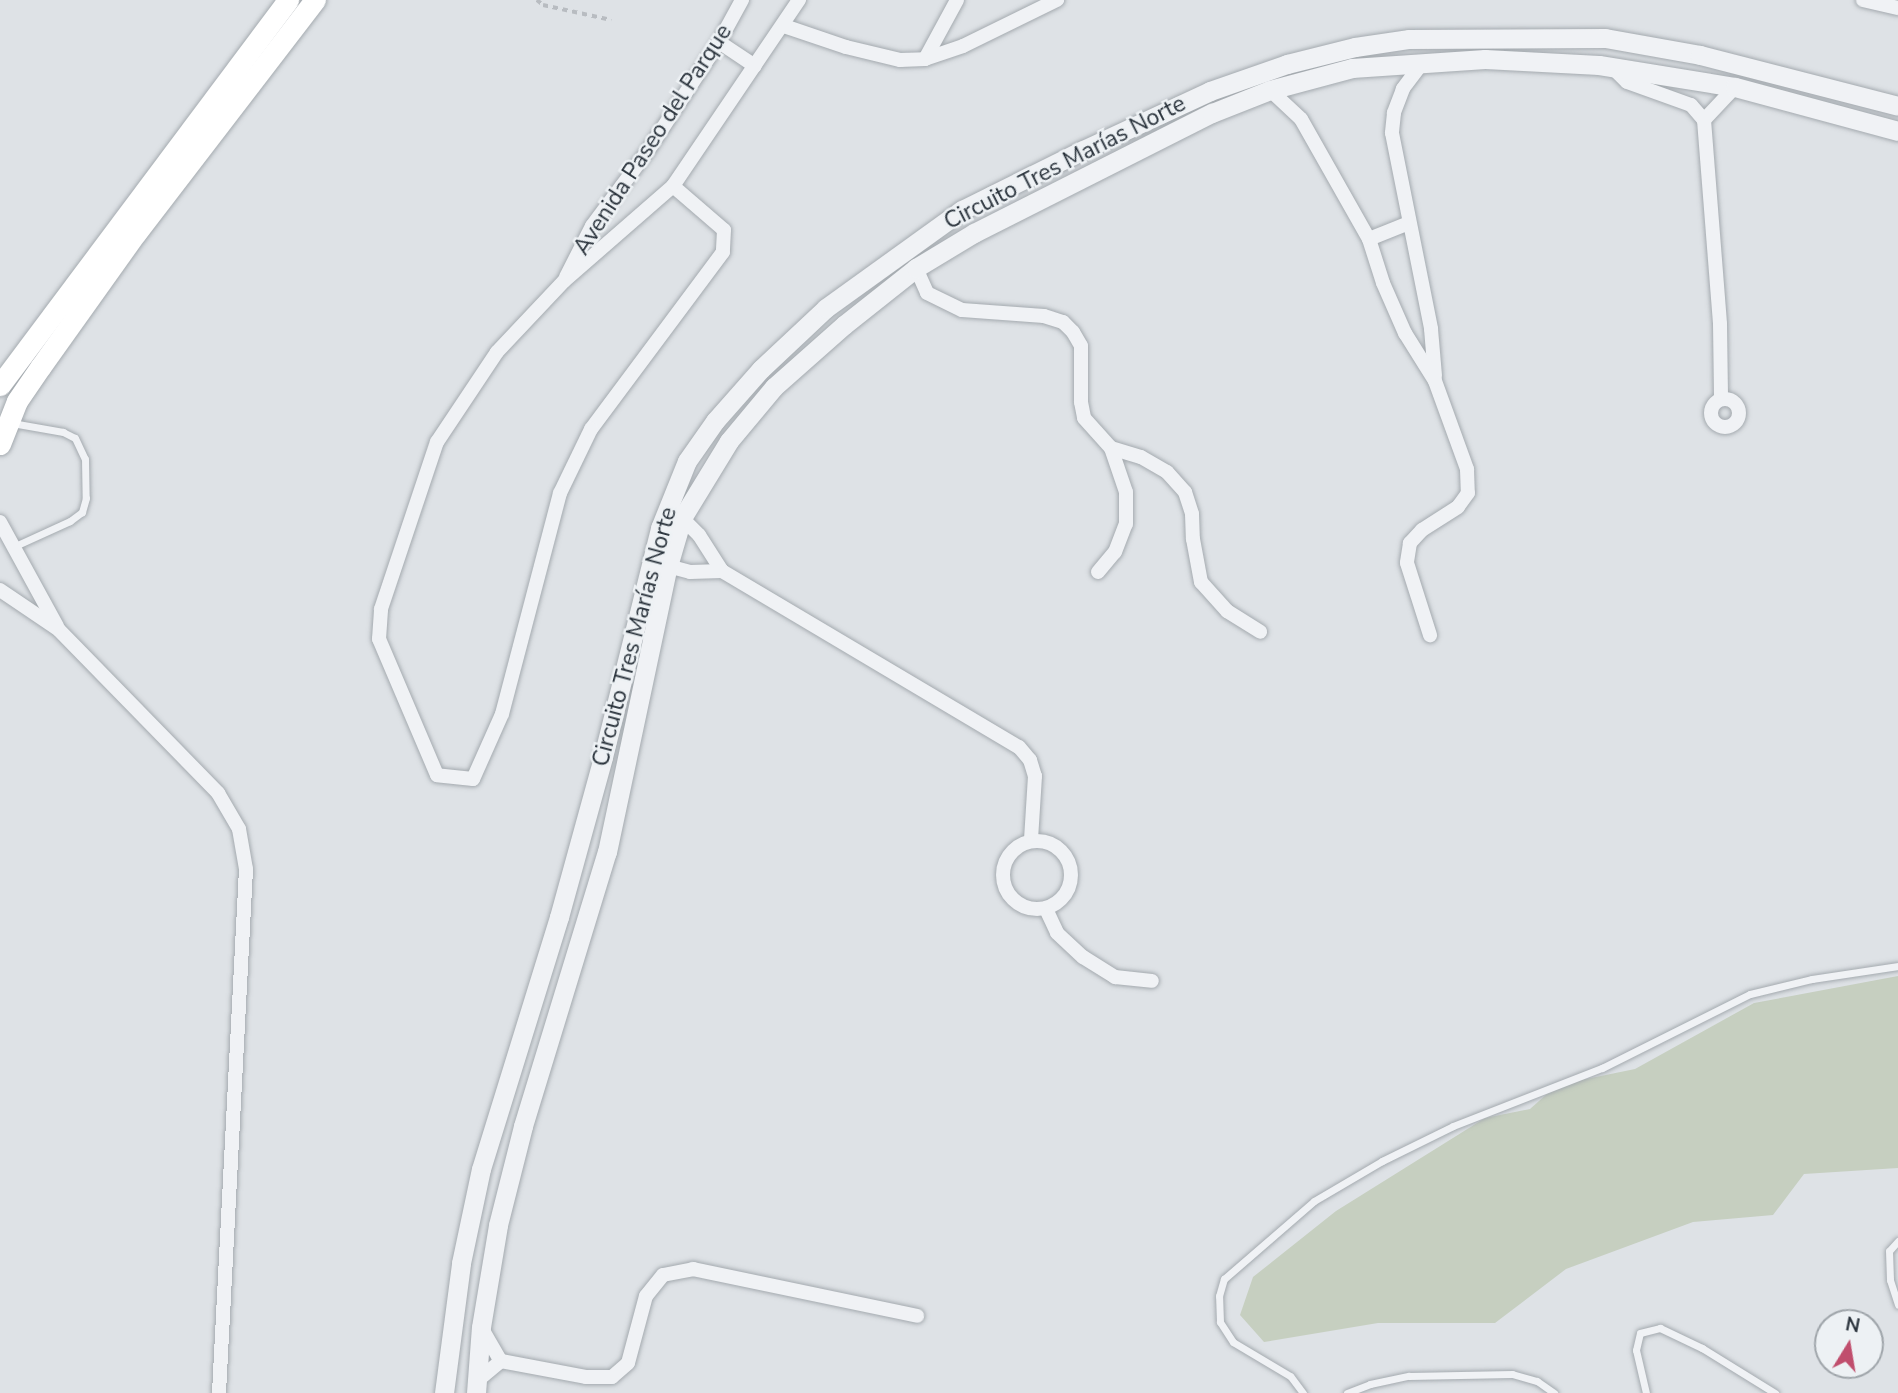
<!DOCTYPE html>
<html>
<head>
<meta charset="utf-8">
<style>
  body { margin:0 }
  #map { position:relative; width:1898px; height:1393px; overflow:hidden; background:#dee2e6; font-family:"Nunito Sans",sans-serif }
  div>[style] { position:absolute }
  .green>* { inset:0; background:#c6cfc0 }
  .path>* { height:3.5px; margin-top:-1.75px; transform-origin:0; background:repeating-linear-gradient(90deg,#b8bcc1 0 5px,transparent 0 10px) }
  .roads { filter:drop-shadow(0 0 2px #a4aaaf) drop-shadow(0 0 2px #a4aaaf) }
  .service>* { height:7px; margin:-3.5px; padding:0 3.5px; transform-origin:3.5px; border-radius:3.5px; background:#f0f2f5 }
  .minor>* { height:14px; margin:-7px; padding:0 7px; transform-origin:7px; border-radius:7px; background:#f0f2f5 }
  .minor>.ring { margin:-7px; padding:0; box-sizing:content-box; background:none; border:14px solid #f0f2f5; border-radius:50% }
  .tertiary>* { height:19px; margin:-9.5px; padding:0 9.5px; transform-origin:9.5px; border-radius:9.5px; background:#f0f2f5 }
  .secondary>* { height:21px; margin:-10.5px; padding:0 10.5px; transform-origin:10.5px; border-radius:10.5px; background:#fff }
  span { translate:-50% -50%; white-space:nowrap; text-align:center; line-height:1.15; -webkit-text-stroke:5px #edf1f4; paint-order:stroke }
  .street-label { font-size:23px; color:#29323b }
  .north { position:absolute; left:1814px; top:1309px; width:70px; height:70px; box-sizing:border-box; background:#edf1f4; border:2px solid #9fa5aa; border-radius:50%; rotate:11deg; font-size:19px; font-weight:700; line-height:28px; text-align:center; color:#29323b }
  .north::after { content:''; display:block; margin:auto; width:24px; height:32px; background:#c04e6d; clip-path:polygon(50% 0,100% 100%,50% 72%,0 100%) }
</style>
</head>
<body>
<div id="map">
  <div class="green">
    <div style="clip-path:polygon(1898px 976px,1898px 1168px,1804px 1174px,1773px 1215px,1693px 1222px,1566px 1269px,1495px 1323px,1378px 1323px,1264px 1342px,1240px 1315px,1253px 1277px,1336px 1211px,1485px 1118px,1530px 1109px,1557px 1085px,1635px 1069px,1754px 1003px)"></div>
  </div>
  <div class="path">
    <div style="left:537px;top:0;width:8px;rotate:40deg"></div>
    <div style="left:543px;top:5px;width:70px;rotate:12.4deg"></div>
  </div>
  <div class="roads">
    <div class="service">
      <div style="left:12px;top:423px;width:52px;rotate:10deg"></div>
      <div style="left:63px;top:432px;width:13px;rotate:27deg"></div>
      <div style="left:75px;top:438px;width:23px;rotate:65deg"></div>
      <div style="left:85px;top:459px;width:39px;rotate:89deg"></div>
      <div style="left:86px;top:498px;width:15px;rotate:106deg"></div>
      <div style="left:82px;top:512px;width:15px;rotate:143deg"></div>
      <div style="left:70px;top:521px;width:63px;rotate:155.5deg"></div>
      <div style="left:1898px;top:1241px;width:13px;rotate:132deg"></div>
      <div style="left:1889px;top:1251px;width:29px;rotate:88deg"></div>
      <div style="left:1890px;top:1280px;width:26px;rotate:72deg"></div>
      <div style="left:1303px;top:1393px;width:21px;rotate:-127deg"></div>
      <div style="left:1290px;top:1376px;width:66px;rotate:-149.2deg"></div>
      <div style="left:1233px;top:1342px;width:24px;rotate:-123deg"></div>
      <div style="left:1220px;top:1322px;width:26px;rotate:-92deg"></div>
      <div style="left:1219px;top:1296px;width:18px;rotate:-74deg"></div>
      <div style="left:1224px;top:1279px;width:119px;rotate:-40.9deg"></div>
      <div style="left:1314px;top:1201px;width:79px;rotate:-30.5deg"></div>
      <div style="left:1382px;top:1161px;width:79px;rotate:-26.2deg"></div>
      <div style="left:1453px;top:1126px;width:160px;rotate:-21.3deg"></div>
      <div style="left:1602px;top:1068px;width:165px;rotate:-26.6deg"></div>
      <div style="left:1750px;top:994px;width:64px;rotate:-13.6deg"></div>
      <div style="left:1812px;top:979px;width:87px;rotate:-8.6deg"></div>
      <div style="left:1347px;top:1393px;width:25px;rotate:-21deg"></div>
      <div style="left:1370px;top:1384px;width:40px;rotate:-12deg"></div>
      <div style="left:1409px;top:1376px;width:103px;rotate:-1.1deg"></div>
      <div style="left:1512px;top:1374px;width:26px;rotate:16deg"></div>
      <div style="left:1537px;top:1381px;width:21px;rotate:35deg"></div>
      <div style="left:1646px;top:1393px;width:44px;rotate:-103.1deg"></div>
      <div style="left:1636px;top:1350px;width:17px;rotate:-77deg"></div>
      <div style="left:1640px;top:1333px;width:21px;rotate:-14deg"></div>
      <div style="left:1660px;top:1328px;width:47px;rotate:25.5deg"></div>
      <div style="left:1702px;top:1348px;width:86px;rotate:31.7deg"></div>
    </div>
    <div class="minor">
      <div style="left:1863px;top:0;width:36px;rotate:13deg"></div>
      <div style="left:784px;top:26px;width:65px;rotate:18.7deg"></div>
      <div style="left:846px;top:47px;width:56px;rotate:13.5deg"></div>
      <div style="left:900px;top:60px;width:25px;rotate:-2deg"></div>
      <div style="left:925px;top:59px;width:40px;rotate:-18.9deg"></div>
      <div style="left:963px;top:46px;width:105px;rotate:-26.1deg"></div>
      <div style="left:719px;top:42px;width:43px;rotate:33.7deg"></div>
      <div style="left:925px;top:59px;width:67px;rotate:-61.5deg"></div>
      <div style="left:1423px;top:62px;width:34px;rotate:127deg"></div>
      <div style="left:1403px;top:89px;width:26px;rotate:111deg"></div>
      <div style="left:1394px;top:113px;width:20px;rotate:96deg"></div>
      <div style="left:1392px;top:133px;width:200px;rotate:78.7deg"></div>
      <div style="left:1431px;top:329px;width:47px;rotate:85.1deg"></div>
      <div style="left:1612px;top:67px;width:21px;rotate:45deg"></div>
      <div style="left:1627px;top:82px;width:68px;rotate:19.8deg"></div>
      <div style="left:1691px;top:105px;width:20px;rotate:49deg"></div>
      <div style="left:1704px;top:120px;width:205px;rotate:85.5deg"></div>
      <div style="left:1720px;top:324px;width:75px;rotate:89.2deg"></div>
      <div style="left:1270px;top:90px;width:42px;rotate:43.1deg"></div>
      <div style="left:1301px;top:119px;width:138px;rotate:60.5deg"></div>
      <div style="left:1369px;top:239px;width:46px;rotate:72.3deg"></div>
      <div style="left:1383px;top:283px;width:55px;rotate:66.3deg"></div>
      <div style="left:1405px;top:333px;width:57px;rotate:58deg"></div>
      <div style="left:1435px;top:381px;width:94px;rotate:70deg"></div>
      <div style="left:1467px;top:469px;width:24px;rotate:88deg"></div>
      <div style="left:1468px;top:493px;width:17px;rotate:126deg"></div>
      <div style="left:1458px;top:507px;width:43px;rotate:147.4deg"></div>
      <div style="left:1422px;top:530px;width:18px;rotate:133deg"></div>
      <div style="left:1410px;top:543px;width:20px;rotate:99deg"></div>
      <div style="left:1407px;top:563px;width:76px;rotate:72.3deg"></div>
      <div style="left:1704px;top:120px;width:45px;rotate:-46.8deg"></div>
      <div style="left:673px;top:186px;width:67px;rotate:40.8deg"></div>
      <div style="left:724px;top:230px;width:22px;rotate:93deg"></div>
      <div style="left:723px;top:252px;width:221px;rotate:126.7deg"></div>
      <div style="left:591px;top:429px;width:71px;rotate:115.8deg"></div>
      <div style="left:560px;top:493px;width:228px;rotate:104.7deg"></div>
      <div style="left:502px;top:714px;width:71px;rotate:114deg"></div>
      <div style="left:473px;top:779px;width:36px;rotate:-174deg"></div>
      <div style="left:437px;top:775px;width:148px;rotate:-113.1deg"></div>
      <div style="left:379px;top:639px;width:30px;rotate:-86deg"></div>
      <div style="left:381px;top:609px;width:176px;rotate:-71.5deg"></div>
      <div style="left:437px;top:442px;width:108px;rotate:-56.3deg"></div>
      <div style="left:497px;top:352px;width:98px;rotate:-46.7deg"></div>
      <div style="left:564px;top:281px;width:145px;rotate:-41.1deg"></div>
      <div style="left:673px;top:186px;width:225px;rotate:-55.9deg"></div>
      <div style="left:1369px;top:239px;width:43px;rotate:-21.8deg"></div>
      <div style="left:916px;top:268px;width:27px;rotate:66deg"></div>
      <div style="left:927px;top:293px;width:39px;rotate:26deg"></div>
      <div style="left:962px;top:310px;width:82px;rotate:4.2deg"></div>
      <div style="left:1044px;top:316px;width:20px;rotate:18deg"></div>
      <div style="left:1063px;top:322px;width:14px;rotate:45deg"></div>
      <div style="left:1073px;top:332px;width:16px;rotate:60deg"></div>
      <div style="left:1081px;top:346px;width:56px;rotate:90deg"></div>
      <div style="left:1081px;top:402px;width:16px;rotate:79deg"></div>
      <div style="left:1084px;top:418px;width:40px;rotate:48deg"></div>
      <div style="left:1111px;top:448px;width:31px;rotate:17deg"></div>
      <div style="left:1141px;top:457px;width:30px;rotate:30deg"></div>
      <div style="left:1167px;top:472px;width:27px;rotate:48deg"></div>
      <div style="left:1185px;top:492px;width:23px;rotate:72deg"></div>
      <div style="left:1192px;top:514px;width:25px;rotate:88deg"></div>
      <div style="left:1193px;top:539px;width:44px;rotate:79.5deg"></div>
      <div style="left:1201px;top:582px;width:39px;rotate:48deg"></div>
      <div style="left:1227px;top:611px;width:39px;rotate:32deg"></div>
      <div style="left:566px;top:277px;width:57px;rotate:-63deg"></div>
      <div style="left:592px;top:226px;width:92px;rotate:-53.4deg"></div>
      <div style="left:647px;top:152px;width:131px;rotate:-56.8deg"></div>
      <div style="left:719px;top:42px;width:48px;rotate:-61.3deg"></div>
      <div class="ring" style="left:1711px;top:399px;width:14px;height:14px"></div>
      <div style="left:682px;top:518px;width:24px;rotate:45deg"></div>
      <div style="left:699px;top:535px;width:43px;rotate:57.4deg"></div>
      <div style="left:722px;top:571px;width:345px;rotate:30.7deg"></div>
      <div style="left:1019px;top:747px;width:17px;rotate:50deg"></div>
      <div style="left:1030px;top:760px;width:17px;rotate:73deg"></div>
      <div style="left:1035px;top:776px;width:64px;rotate:93.6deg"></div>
      <div style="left:0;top:522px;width:119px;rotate:61.3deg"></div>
      <div style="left:668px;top:566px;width:23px;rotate:15deg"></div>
      <div style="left:690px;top:572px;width:32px;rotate:-2deg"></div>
      <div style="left:1098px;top:572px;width:26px;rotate:-50deg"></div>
      <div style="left:1115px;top:552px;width:30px;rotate:-69deg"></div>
      <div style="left:1126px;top:524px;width:32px;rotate:-90deg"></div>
      <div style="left:1126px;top:492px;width:46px;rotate:-108.8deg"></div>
      <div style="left:0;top:590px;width:71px;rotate:34.1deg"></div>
      <div style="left:59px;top:630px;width:228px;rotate:45.7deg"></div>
      <div style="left:218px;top:793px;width:42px;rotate:59.7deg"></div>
      <div style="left:239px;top:829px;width:41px;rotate:80.1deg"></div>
      <div style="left:246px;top:869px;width:525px;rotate:92.95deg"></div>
      <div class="ring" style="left:1003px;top:841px;width:54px;height:54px"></div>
      <div style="left:1046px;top:909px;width:26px;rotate:65deg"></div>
      <div style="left:1057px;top:933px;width:35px;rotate:43deg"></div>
      <div style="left:1083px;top:957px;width:38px;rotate:32deg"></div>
      <div style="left:1115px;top:977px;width:37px;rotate:6deg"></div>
      <div style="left:481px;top:1327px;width:39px;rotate:60deg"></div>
      <div style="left:477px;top:1381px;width:31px;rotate:-40deg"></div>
      <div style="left:501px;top:1361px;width:86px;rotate:10.7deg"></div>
      <div style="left:586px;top:1377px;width:26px"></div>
      <div style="left:612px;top:1377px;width:21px;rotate:-41deg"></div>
      <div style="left:628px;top:1363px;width:69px;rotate:-75deg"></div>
      <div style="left:646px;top:1296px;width:27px;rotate:-51deg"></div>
      <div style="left:663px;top:1275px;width:31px;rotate:-11deg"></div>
      <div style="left:693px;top:1269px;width:229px;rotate:11.8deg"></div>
    </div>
    <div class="tertiary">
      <div style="left:444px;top:1393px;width:131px;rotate:-82.5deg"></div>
      <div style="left:461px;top:1263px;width:96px;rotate:-78deg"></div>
      <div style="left:481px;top:1169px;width:264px;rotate:-72.8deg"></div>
      <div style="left:559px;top:917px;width:166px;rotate:-74.6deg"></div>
      <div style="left:603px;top:757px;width:236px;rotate:-76deg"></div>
      <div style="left:660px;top:528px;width:72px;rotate:-68.1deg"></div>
      <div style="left:687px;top:461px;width:49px;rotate:-55deg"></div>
      <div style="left:715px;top:421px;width:69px;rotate:-48.5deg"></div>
      <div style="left:761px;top:369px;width:89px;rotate:-43.2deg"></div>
      <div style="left:826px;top:308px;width:168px;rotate:-35.8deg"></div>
      <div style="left:962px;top:210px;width:135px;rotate:-26.4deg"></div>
      <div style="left:1083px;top:150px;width:140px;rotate:-24.9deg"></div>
      <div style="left:1210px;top:91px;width:82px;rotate:-19.3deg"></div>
      <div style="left:1287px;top:64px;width:70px;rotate:-14deg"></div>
      <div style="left:1355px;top:47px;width:55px;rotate:-8.4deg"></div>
      <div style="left:1409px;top:39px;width:196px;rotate:-0.3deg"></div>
      <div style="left:1605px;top:38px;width:97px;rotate:10.1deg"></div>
      <div style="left:1700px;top:55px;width:204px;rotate:14.4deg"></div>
      <div style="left:476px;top:1393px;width:66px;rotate:-85.7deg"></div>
      <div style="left:481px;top:1327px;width:103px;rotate:-80.5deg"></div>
      <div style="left:498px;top:1225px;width:102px;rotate:-75.8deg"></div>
      <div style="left:523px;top:1126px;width:287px;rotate:-73deg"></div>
      <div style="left:607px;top:852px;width:292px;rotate:-78deg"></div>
      <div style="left:668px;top:566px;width:50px;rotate:-73.7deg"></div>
      <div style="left:682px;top:518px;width:90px;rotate:-58.6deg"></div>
      <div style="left:729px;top:441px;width:70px;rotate:-50.2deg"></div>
      <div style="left:774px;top:387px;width:94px;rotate:-41.5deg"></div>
      <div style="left:844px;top:325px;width:92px;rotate:-38.4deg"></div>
      <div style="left:916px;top:268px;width:68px;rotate:-31.1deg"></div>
      <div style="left:974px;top:233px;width:267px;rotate:-26.8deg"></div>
      <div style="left:1212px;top:113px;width:62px;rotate:-21.6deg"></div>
      <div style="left:1270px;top:90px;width:85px;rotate:-15deg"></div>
      <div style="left:1352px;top:68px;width:133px;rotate:-3.9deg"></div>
      <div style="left:1485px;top:59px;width:114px;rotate:3deg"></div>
      <div style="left:1599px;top:65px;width:138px;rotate:9.2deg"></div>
      <div style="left:1735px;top:87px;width:169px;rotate:15.1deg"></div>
    </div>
    <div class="secondary">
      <div style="left:0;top:385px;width:481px;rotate:-53.2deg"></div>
      <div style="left:0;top:444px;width:46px;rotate:-68.4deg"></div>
      <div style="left:17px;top:401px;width:42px;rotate:-55.6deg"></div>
      <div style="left:41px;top:366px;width:163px;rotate:-54.5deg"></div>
      <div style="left:136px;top:233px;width:294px;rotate:-52.5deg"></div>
    </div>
  </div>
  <div class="street-label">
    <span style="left:653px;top:140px;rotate:-57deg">Avenida Paseo del Parque</span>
    <span style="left:1065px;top:163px;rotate:-27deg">Circuito Tres Marías Norte</span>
    <span style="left:635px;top:637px;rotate:-75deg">Circuito Tres Marías Norte</span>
  </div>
  <div class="north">N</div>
</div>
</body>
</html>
